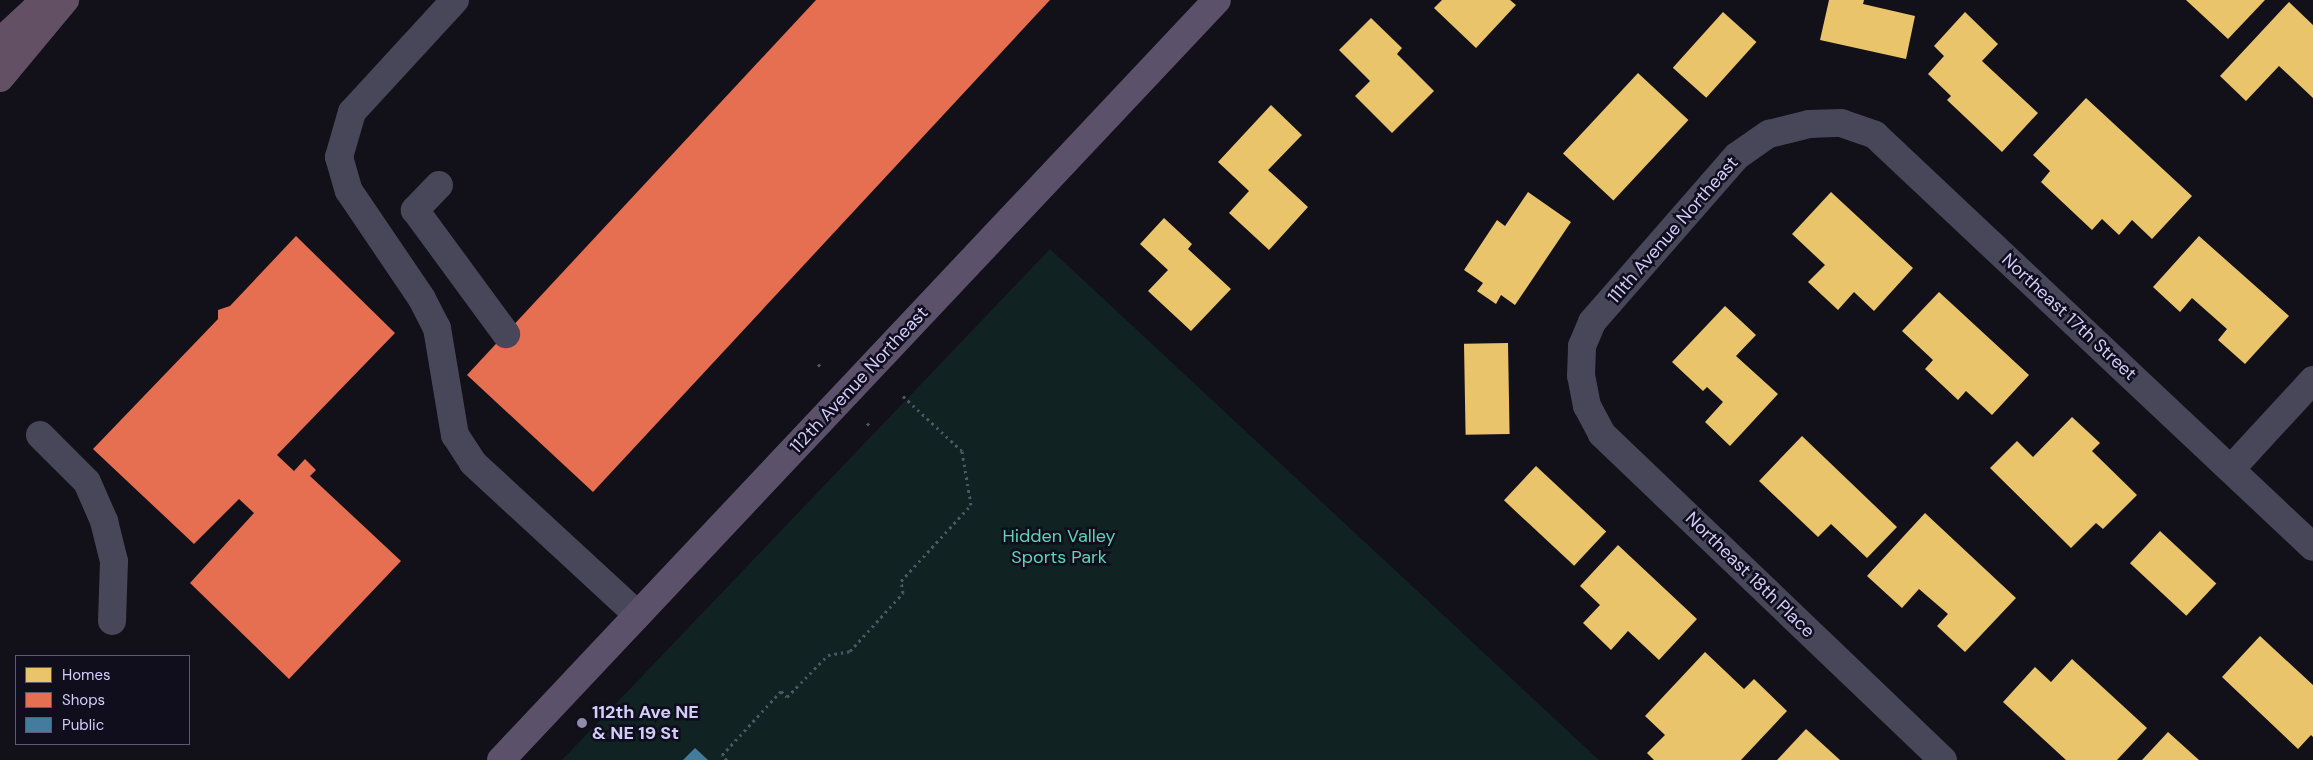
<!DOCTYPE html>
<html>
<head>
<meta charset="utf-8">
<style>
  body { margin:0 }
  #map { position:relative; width:2313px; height:760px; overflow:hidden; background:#121018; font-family:"DM Sans",sans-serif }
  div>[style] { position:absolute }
  .green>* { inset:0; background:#112223 }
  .homes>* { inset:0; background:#e9c46a; transform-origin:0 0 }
  .shops>* { inset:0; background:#e76f51 }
  .public>* { inset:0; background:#457b9d }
  .path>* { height:3px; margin-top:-1.5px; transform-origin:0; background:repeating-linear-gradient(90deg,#4b5762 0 2.5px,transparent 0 6.5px) }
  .minor>* { height:28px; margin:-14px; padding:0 14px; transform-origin:14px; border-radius:14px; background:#484659 }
  .major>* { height:28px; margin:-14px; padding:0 14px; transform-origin:14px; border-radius:14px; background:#5b516a }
  .highway>* { height:28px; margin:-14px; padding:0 14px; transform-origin:14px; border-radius:14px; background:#635064 }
  .dots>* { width:14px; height:14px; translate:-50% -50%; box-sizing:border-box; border:2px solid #100d1c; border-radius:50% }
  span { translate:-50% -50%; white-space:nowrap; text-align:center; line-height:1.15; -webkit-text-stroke:5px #100d1c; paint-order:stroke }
  .street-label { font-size:18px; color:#d3cdfa }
  .park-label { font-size:18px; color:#62d2b8 }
  .poi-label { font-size:18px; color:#d3cdfa; font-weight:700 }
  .left { translate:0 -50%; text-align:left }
  .legend { position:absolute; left:15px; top:655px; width:175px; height:90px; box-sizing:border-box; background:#100d1c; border:1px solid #5e5a75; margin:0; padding:6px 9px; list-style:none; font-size:15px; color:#d3cdfa }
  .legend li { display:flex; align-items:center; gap:10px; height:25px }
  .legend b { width:25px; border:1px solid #5e5a75 }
</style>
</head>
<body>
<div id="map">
  <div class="green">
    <div style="clip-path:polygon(1050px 249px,1599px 760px,562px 760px)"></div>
  </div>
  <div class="homes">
    <div style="clip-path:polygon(1442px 0,1510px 0,1516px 5px,1476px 48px,1434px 8px)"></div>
    <div style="clip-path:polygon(1829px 0,1864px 0,1863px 4px,1915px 16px,1906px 59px,1820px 40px)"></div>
    <div style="clip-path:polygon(2186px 0,2265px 0,2228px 39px)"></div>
    <div style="clip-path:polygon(2289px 2px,2313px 25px,2313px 98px,2279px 66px,2246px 101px,2220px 76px)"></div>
    <div style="left:1723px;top:12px;width:45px;height:75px;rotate:42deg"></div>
    <div style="clip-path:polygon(1965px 12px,1998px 44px,1982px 61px,2038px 113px,2002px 152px,1947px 100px,1951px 96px,1928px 74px,1944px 56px,1934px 46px)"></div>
    <div style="clip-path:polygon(1371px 18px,1402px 48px,1397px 54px,1434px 91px,1392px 133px,1355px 96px,1370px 81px,1339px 50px)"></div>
    <div style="left:1638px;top:73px;width:69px;height:110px;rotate:43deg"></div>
    <div style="clip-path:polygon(2086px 98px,2192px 196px,2152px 239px,2132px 220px,2119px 235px,2102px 219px,2092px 230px,2041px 182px,2050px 171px,2033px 155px)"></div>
    <div style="clip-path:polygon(1271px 105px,1302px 135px,1268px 170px,1308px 207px,1269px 250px,1229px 213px,1249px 191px,1218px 162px)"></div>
    <div style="clip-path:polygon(1528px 192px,1571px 222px,1515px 305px,1501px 295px,1496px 304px,1477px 291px,1483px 283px,1464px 270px,1497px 220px,1505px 226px)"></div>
    <div style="clip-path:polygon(1831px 192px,1913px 268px,1874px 311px,1854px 292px,1838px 310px,1808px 282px,1825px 265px,1792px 234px)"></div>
    <div style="clip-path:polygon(1164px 218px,1192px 244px,1188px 249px,1231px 289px,1191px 331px,1148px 291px,1168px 270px,1140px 244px)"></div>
    <div style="clip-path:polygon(2199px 236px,2289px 316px,2245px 364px,2218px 340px,2227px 329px,2192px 298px,2180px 312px,2153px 287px)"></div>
    <div style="clip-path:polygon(1939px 292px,2029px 375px,1992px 415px,1966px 391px,1958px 400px,1925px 369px,1933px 360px,1902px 331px)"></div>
    <div style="clip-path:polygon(1725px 306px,1756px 335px,1736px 356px,1778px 394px,1730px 446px,1705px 422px,1723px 402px,1707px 387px,1703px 391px,1672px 362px)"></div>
    <div style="left:1508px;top:343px;width:91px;height:44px;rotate:89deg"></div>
    <div style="clip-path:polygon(2072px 417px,2100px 443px,2092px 451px,2137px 495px,2103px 529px,2096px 523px,2071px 548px,1990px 468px,2017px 441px,2033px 457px)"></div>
    <div style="clip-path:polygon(1802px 436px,1897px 527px,1867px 558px,1831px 524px,1818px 537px,1759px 481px)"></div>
    <div style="left:1536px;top:466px;width:96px;height:47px;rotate:43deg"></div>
    <div style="clip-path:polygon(1925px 513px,2016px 598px,1965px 652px,1937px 626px,1948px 614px,1919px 589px,1902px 608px,1867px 576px)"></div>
    <div style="left:2160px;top:531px;width:77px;height:44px;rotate:43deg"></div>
    <div style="clip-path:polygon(1618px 545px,1697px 619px,1659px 660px,1628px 631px,1611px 650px,1583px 623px,1600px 605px,1580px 586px)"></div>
    <div style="clip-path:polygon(2260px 636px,2313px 685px,2313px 737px,2311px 735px,2298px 749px,2222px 677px)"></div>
    <div style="clip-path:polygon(1705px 652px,1744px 689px,1754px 679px,1787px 711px,1741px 760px,1654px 760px,1647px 753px,1665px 735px,1645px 716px)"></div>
    <div style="clip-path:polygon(2072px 659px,2147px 728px,2117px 760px,2066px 760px,2003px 702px,2035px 667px,2051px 682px)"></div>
    <div style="clip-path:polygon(1806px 729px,1840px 760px,1777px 760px)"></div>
    <div style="clip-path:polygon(2168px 732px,2199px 760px,2142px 760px)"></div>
  </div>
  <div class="shops">
    <div style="clip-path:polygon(816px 0,1050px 0,593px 492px,467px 375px)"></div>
    <div style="clip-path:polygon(296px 236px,395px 333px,277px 455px,294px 471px,305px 459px,316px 470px,310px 476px,401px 561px,289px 679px,190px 583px,254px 513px,239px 499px,194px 544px,93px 449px,218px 319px,218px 310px,230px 306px)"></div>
  </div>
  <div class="public">
    <div style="clip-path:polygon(695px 748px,708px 760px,683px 760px)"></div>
  </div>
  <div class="path">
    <div style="left:818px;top:364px;width:4px;rotate:45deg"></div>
    <div style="left:867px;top:423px;width:6px;rotate:45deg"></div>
    <div style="left:727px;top:760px;width:7px;rotate:-135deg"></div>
    <div style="left:722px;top:755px;width:87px;rotate:-47.3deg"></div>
    <div style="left:781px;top:691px;width:8px;rotate:45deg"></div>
    <div style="left:787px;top:697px;width:59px;rotate:-45.7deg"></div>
    <div style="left:828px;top:655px;width:22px;rotate:-10deg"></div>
    <div style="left:850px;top:651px;width:79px;rotate:-47.6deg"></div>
    <div style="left:903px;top:593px;width:12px;rotate:-99deg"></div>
    <div style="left:901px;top:581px;width:103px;rotate:-47.4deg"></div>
    <div style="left:971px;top:505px;width:55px;rotate:-99.5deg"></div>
    <div style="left:962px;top:451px;width:82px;rotate:-137deg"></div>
  </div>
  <div class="minor">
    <div style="left:455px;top:0;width:152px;rotate:132.6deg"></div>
    <div style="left:352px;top:112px;width:47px;rotate:106.1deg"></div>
    <div style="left:339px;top:157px;width:35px;rotate:74deg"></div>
    <div style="left:349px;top:191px;width:130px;rotate:55.9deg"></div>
    <div style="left:422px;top:299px;width:33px;rotate:63deg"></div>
    <div style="left:437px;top:328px;width:109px;rotate:80.5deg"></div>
    <div style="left:455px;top:435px;width:33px;rotate:57deg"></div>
    <div style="left:473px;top:463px;width:224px;rotate:42.7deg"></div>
    <div style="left:439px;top:185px;width:35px;rotate:134deg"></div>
    <div style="left:415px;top:210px;width:154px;rotate:53.7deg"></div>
    <div style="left:40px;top:435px;width:66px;rotate:45deg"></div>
    <div style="left:87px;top:482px;width:43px;rotate:66.4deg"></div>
    <div style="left:104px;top:521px;width:41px;rotate:76deg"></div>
    <div style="left:114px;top:561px;width:60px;rotate:91.9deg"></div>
    <div style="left:2231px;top:469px;width:121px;rotate:-47.3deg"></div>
    <div style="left:1943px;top:760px;width:472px;rotate:-136.3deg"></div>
    <div style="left:1602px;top:434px;width:32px;rotate:-118deg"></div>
    <div style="left:1587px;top:406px;width:31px;rotate:-101deg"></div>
    <div style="left:1581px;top:376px;width:30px;rotate:-88deg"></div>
    <div style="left:1582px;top:346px;width:26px;rotate:-67deg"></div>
    <div style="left:1592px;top:322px;width:220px;rotate:-48.9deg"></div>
    <div style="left:1737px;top:156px;width:39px;rotate:-35deg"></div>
    <div style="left:1769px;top:134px;width:41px;rotate:-14deg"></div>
    <div style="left:1809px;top:124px;width:32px;rotate:-2deg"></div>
    <div style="left:1841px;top:123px;width:36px;rotate:19deg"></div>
    <div style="left:1875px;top:135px;width:601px;rotate:43.25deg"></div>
  </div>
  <div class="major">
    <div style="left:501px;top:760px;width:1044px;rotate:-46.71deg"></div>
  </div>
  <div class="highway">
    <div style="left:0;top:42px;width:62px;rotate:-43deg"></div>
    <div style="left:0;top:78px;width:102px;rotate:-50.2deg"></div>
  </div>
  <div class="dots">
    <div style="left:582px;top:723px;background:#8f8bab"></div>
  </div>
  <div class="street-label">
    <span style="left:1673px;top:230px;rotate:-49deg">111th Avenue Northeast</span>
    <span style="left:2069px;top:317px;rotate:43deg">Northeast 17th Street</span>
    <span style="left:859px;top:380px;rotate:-47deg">112th Avenue Northeast</span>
    <span style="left:1750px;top:575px;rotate:44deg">Northeast 18th Place</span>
  </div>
  <div class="park-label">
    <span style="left:1059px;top:547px">Hidden Valley<br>Sports Park</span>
  </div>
  <div class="poi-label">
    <span class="left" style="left:592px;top:723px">112th Ave NE<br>&amp; NE 19 St</span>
  </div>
  <ul class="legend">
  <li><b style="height:14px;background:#e9c46a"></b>Homes</li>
  <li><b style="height:14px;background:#e76f51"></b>Shops</li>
  <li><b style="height:14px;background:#457b9d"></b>Public</li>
  </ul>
</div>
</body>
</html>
